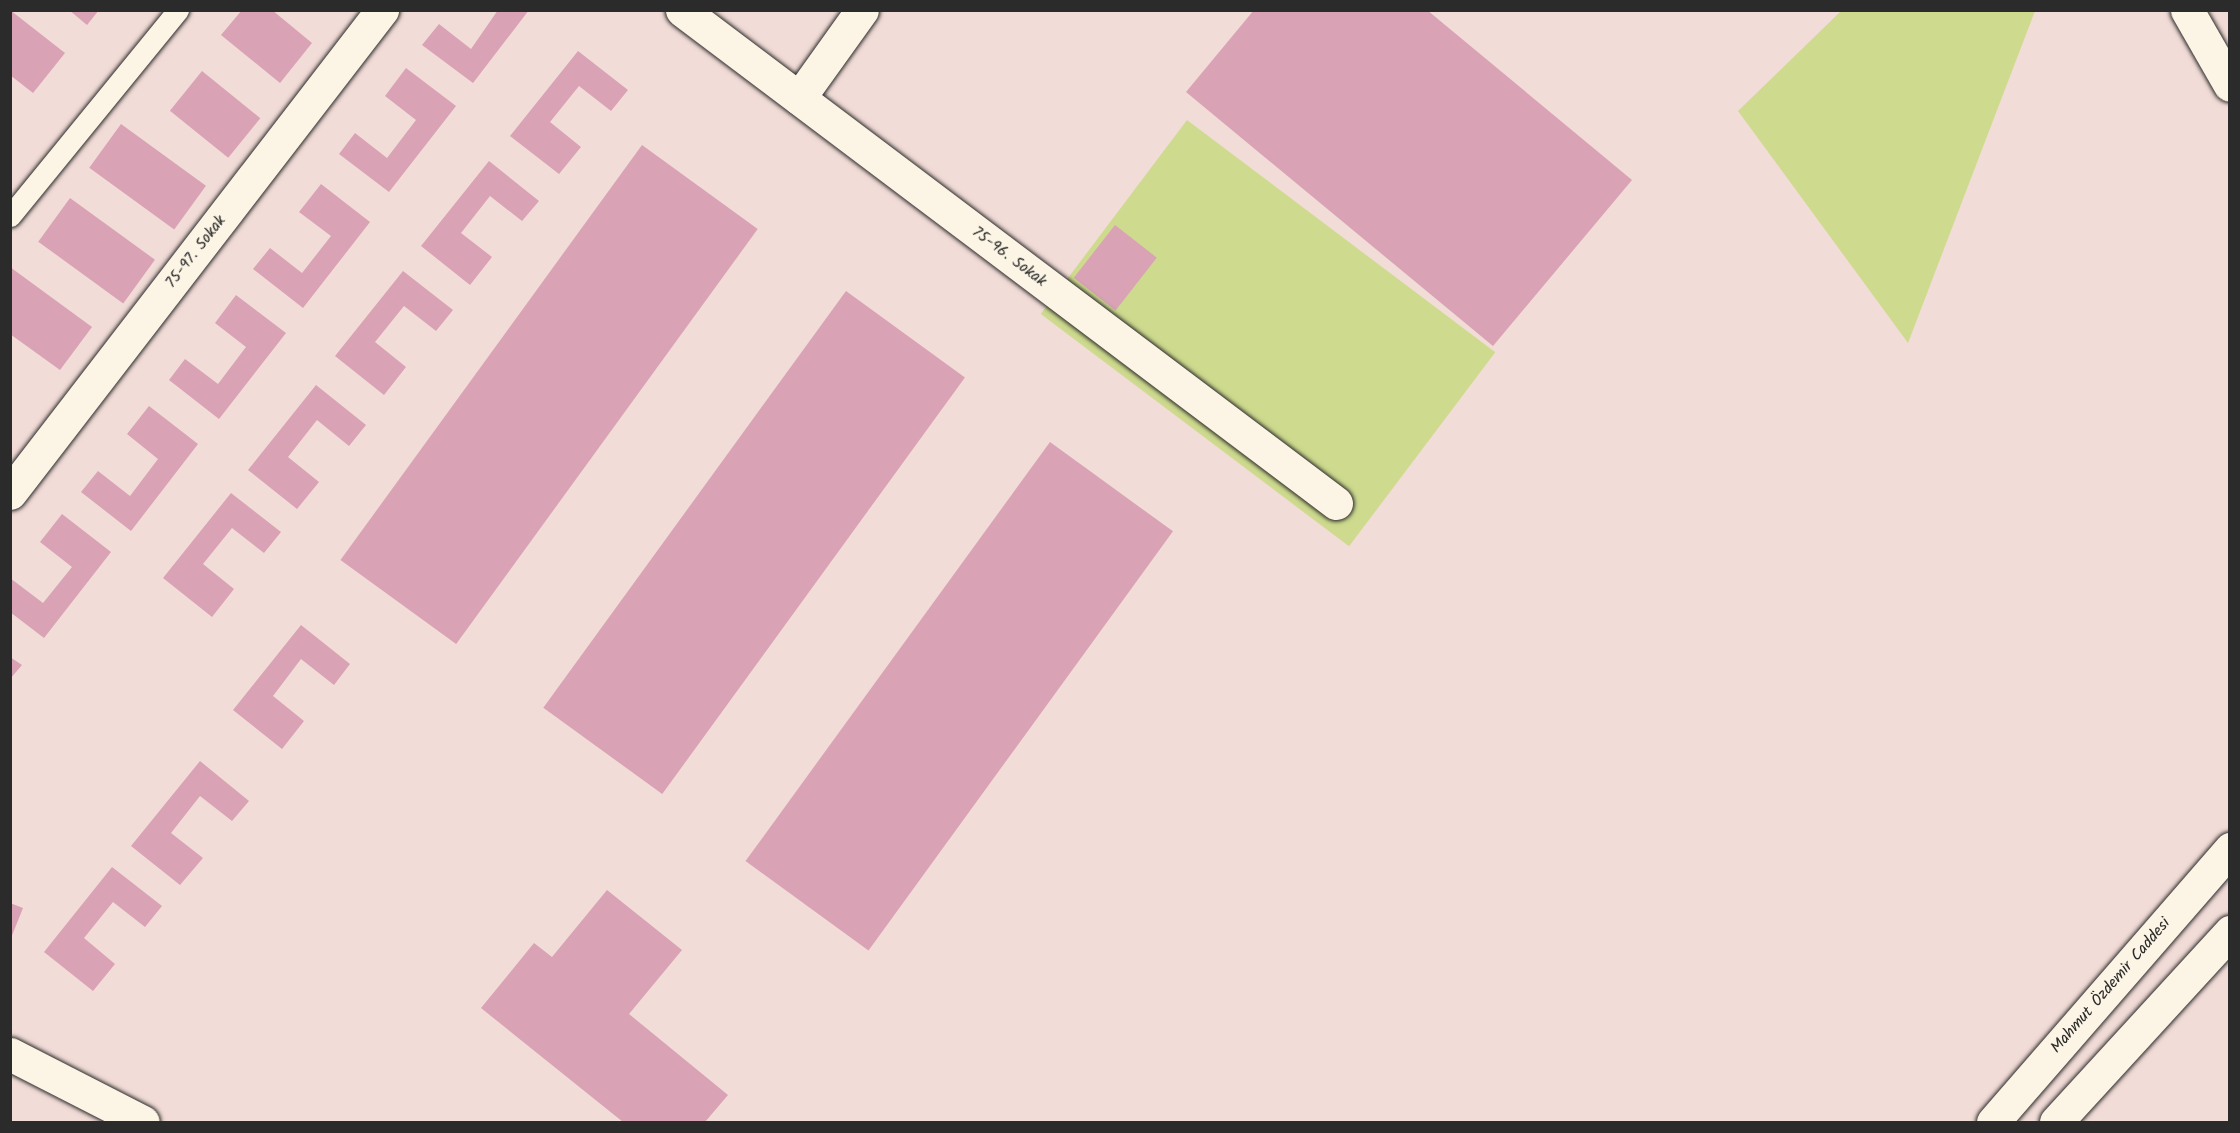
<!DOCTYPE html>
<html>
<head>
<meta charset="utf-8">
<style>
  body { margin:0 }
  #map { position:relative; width:2240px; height:1133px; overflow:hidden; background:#f2dcd7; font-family:Kalam,sans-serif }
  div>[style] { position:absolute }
  .green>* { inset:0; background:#cedb8e; transform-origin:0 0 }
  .building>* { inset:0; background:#d9a2b5; transform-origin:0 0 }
  .roads { filter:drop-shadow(0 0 2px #2b2b2b) drop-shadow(0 0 2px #2b2b2b) }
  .service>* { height:21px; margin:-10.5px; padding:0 10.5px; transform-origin:10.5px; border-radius:10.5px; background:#fcf5e5 }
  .minor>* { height:33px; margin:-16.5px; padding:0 16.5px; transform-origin:16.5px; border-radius:16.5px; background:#fcf5e5 }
  .tertiary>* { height:33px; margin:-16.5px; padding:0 16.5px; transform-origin:16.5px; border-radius:16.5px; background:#fcf5e5 }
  span { translate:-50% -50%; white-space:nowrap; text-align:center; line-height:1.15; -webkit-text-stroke:4.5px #fcf5e5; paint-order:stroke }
  .street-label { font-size:16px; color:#2b2b2b }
  .frame { position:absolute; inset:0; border:12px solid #2b2b2b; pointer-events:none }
</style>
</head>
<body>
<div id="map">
  <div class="green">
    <div style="clip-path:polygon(1841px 11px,2035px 11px,1908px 343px,1738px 111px)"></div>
    <div style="left:1187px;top:120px;width:386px;height:243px;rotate:37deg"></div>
  </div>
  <div class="building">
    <div style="clip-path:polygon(10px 10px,65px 53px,33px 93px,10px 75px)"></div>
    <div style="clip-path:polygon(69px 10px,99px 10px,87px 25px)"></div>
    <div style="clip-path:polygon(242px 10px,272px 10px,312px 43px,280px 83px,221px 35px)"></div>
    <div style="clip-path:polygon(498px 10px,529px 10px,473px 83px,422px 45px,439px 24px,471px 49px)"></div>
    <div style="clip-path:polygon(1254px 10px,1427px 10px,1632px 180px,1493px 346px,1186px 92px)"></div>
    <div style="clip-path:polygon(578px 51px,628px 90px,611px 111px,579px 86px,550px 122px,581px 147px,559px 174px,510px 136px)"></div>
    <div style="clip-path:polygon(406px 68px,456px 106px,389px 192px,339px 154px,355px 133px,387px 158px,416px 120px,385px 96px)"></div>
    <div style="left:202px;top:71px;width:75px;height:51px;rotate:39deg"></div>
    <div style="left:121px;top:124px;width:105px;height:54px;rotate:36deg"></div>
    <div style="left:642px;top:145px;width:143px;height:513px;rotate:36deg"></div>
    <div style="clip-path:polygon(489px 161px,539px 201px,522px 221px,490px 196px,461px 233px,492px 257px,470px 285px,421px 246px)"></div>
    <div style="clip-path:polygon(321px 184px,370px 222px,303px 308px,253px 269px,270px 248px,302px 273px,331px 236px,299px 212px)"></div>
    <div style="left:70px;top:198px;width:105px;height:54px;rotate:36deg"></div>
    <div style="left:1115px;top:225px;width:53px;height:67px;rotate:38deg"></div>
    <div style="clip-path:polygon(10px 267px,92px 327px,60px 370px,10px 334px)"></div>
    <div style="clip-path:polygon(403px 271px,453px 310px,436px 331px,404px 306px,375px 342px,406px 367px,384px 395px,335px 356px)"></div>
    <div style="left:846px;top:291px;width:147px;height:515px;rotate:36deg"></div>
    <div style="clip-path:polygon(236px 295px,286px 333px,219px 419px,169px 380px,185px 359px,218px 384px,246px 347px,215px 323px)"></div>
    <div style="clip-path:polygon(316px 385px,366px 425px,349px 446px,317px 420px,288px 457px,319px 482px,297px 509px,248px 470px)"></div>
    <div style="clip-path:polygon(149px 406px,198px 444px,131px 531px,81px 492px,98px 471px,130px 496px,158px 459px,127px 434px)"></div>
    <div style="left:1050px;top:442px;width:152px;height:518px;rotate:36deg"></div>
    <div style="clip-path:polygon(231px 493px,281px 532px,264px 553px,232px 528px,203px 564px,234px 589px,212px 617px,163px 578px)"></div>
    <div style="clip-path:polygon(62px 514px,111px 552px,44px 638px,10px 612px,10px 578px,43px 603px,72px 567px,40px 542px)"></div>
    <div style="clip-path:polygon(301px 625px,350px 664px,334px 685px,301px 659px,273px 696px,304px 721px,282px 749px,233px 710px)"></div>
    <div style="clip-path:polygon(10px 657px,22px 665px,10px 679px)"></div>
    <div style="clip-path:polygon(200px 761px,249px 801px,232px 821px,200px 796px,171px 833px,203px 858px,180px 885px,131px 846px)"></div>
    <div style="clip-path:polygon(112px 867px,162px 906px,145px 927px,113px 902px,84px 938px,115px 964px,93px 991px,44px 952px)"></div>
    <div style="clip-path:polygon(607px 890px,682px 950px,629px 1014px,728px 1095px,705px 1122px,623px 1122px,481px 1008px,534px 943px,552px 957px)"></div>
    <div style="clip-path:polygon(10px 903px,23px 908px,11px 938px,10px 938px)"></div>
  </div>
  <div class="roads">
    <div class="service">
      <div style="left:10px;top:216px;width:266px;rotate:-50.8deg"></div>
    </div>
    <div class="minor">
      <div style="left:682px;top:10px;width:819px;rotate:37.01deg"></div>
      <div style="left:2187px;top:10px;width:86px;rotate:60.2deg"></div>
      <div style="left:799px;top:98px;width:108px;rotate:-54.4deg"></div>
      <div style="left:10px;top:493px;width:610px;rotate:-52.4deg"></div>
      <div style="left:10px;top:1054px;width:149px;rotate:27.1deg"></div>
    </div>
    <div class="tertiary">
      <div style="left:1993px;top:1122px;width:362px;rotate:-49deg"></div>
      <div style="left:2056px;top:1122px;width:258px;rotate:-47.5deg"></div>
    </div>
  </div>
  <div class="street-label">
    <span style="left:196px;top:252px;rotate:-52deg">75-97. Sokak</span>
    <span style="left:1009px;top:257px;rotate:37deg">75-96. Sokak</span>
    <span style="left:2111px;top:986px;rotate:-49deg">Mahmut Özdemir Caddesi</span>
  </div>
  <div class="frame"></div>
</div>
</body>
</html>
